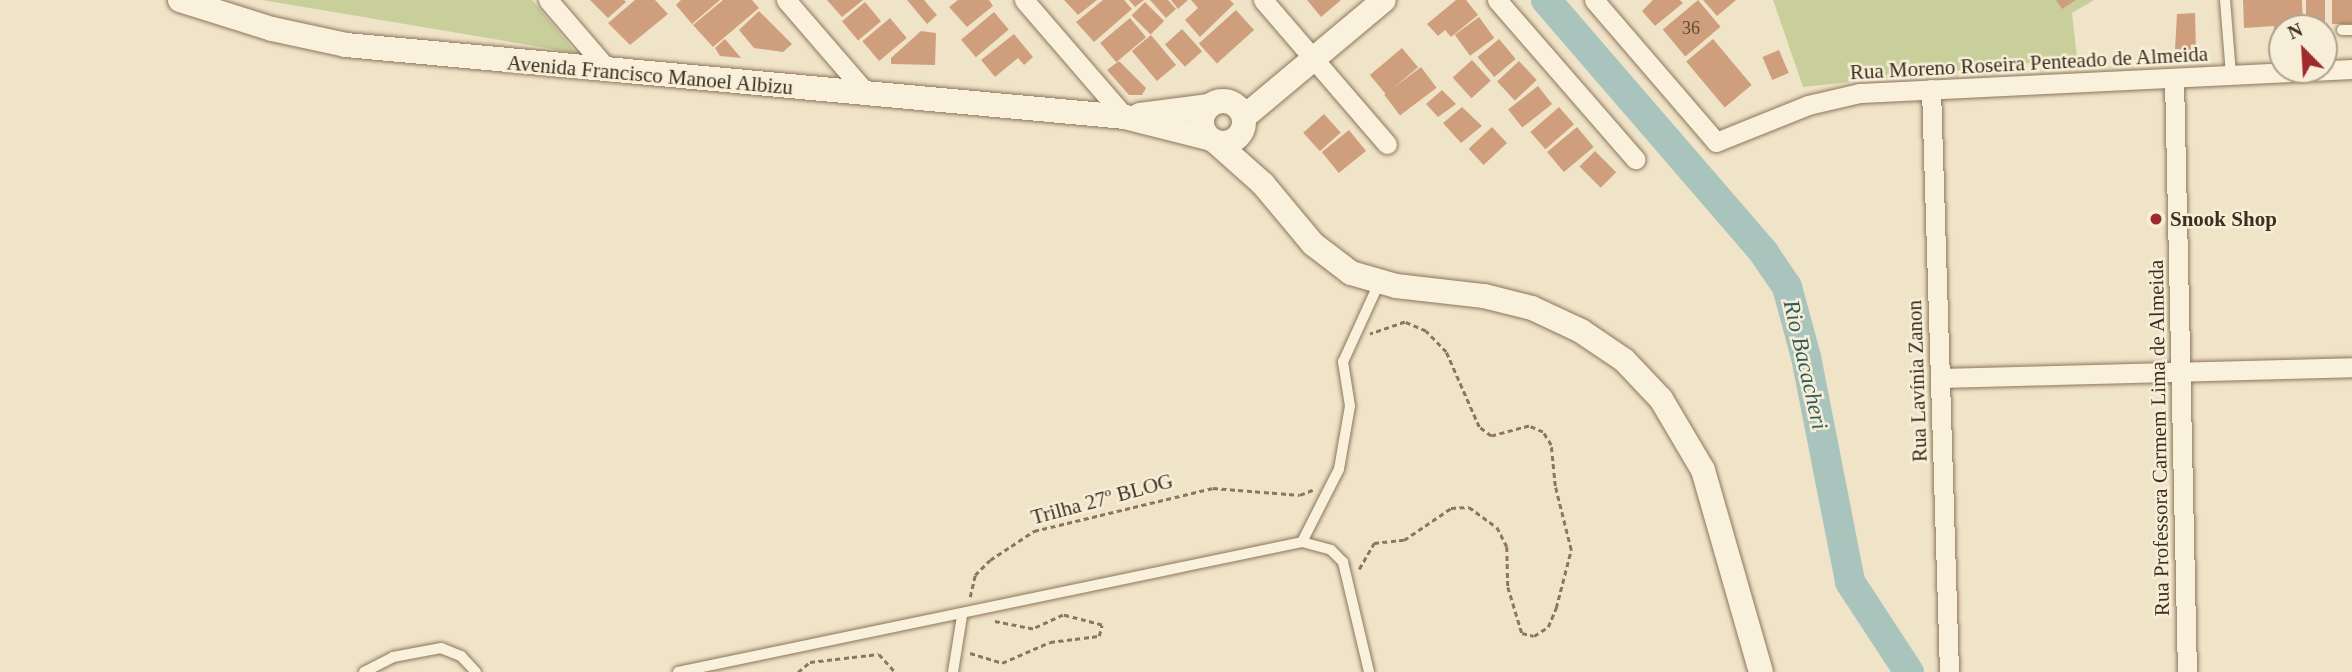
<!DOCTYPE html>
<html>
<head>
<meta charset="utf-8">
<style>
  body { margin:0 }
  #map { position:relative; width:2352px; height:672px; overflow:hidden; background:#f0e4c8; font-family:"Times New Roman",serif }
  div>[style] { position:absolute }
  .green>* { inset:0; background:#c9cf9b }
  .river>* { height:30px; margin:-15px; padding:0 15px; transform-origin:15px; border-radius:15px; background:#a9c4bc }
  .building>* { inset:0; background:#cf9f7d; transform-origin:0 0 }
  .path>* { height:2.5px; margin-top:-1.25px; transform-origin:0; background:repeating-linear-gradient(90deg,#8d765c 0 5px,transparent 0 8.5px) }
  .roads { filter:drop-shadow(0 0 2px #8d765c) drop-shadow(0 0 2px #8d765c) }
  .service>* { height:10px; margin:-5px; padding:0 5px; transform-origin:5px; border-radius:5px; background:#faf1dc }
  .minor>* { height:19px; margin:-9.5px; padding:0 9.5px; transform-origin:9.5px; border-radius:9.5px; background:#faf1dc }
  .tertiary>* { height:24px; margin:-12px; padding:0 12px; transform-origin:12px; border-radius:12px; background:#faf1dc }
  .tertiary>.ring { margin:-12px; padding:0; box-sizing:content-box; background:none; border:24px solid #faf1dc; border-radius:50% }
  .dots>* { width:19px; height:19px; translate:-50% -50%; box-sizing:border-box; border:4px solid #f7eed8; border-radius:50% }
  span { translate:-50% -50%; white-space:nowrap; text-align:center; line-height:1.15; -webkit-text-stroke:5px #f7eed8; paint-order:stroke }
  .number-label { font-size:18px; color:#624a37 }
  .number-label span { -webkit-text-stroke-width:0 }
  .street-label { font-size:21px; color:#3d2e20 }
  .poi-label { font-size:21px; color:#3d2e20; font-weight:700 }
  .left { translate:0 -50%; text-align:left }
  .water-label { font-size:23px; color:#2f5d5a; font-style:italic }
  .north { position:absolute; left:2268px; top:14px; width:70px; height:70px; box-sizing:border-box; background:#f7eed8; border:2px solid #ada18e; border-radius:50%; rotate:336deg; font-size:19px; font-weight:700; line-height:28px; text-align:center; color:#3d2e20 }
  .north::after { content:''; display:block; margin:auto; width:24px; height:32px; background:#9e2a2b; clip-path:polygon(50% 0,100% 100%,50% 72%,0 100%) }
</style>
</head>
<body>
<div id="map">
  <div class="green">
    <div style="clip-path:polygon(262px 0,532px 0,576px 53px)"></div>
    <div style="clip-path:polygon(1773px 0,2094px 0,2072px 13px,2077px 58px,1803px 87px)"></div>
  </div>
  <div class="river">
    <div style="left:1546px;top:0;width:334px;rotate:49.2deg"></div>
    <div style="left:1764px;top:253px;width:41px;rotate:55.9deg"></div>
    <div style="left:1787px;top:287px;width:73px;rotate:74.8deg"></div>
    <div style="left:1806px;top:357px;width:229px;rotate:78.9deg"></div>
    <div style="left:1850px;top:582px;width:108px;rotate:56.8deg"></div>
  </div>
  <div class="building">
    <div style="clip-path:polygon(590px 0,624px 0,626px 2px,608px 18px)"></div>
    <div style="clip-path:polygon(635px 0,655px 0,668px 14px,630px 45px,608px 23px)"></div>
    <div style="clip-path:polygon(681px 0,720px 0,692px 24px,676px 5px)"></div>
    <div style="clip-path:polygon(723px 0,752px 0,759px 8px,713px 47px,693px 25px)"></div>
    <div style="clip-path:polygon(827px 0,863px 0,842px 17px)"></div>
    <div style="clip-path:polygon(907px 0,924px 0,937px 15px,927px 24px)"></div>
    <div style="clip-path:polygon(958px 0,989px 0,993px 6px,967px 27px,949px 7px)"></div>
    <div style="clip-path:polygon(1064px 0,1097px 0,1078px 15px)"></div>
    <div style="clip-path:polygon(1103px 0,1124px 0,1132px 9px,1094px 42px,1076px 22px)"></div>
    <div style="clip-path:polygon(1129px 0,1144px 0,1135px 7px)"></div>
    <div style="clip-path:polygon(1150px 0,1168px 0,1176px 9px,1166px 18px)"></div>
    <div style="clip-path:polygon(1171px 0,1188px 0,1178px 9px)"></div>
    <div style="clip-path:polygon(1191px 0,1230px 0,1234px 4px,1200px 37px,1185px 20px,1198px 8px)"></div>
    <div style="clip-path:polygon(1307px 0,1341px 0,1321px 17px)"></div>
    <div style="clip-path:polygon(1456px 0,1466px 0,1478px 15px,1451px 37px,1445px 30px,1438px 36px,1427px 24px)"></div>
    <div style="clip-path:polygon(1653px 0,1680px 0,1683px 3px,1655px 26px,1642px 11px)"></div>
    <div style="left:1698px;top:0;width:35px;height:46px;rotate:50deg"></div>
    <div style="clip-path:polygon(1703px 0,1736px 0,1717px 16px)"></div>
    <div style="clip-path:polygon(2056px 0,2076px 0,2062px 9px)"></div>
    <div style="clip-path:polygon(2243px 0,2302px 0,2303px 28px,2282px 28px,2282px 38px,2274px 38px,2274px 26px,2244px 28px)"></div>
    <div style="left:2306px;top:0;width:19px;height:27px"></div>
    <div style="left:2332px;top:0;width:20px;height:24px"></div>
    <div style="left:865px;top:2px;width:25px;height:30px;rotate:50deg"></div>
    <div style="left:1145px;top:2px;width:27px;height:19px;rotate:45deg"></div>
    <div style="left:1236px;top:10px;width:27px;height:50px;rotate:48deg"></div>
    <div style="clip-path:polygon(759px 11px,792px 44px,783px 52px,754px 48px,739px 30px)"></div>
    <div style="left:994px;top:12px;width:23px;height:43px;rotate:50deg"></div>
    <div style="clip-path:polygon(2195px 13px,2196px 51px,2175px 49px,2177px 14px)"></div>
    <div style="left:1479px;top:17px;width:26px;height:30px;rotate:54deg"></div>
    <div style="left:890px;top:18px;width:26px;height:36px;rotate:50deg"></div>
    <div style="left:1130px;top:18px;width:25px;height:39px;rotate:50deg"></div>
    <div style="left:1182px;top:29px;width:30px;height:23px;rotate:48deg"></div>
    <div style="clip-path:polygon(921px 31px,936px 33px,935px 65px,891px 64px,891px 58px)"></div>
    <div style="clip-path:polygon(1014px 34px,1033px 57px,1024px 65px,1018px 58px,995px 77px,981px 60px)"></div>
    <div style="left:1151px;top:35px;width:39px;height:25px;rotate:50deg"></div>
    <div style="clip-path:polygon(725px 39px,741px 58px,720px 56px,715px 48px)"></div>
    <div style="left:1499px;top:39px;width:26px;height:28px;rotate:50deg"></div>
    <div style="left:1713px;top:39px;width:60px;height:35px;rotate:50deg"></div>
    <div style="left:1402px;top:48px;width:25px;height:42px;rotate:50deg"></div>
    <div style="left:1779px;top:50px;width:25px;height:18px;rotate:67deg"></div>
    <div style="left:1472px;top:60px;width:28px;height:26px;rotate:48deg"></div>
    <div style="clip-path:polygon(1119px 61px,1146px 88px,1142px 95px,1129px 95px,1107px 70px)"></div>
    <div style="left:1519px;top:61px;width:26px;height:30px;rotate:47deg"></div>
    <div style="left:1421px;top:67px;width:26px;height:46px;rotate:53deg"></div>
    <div style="left:1538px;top:86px;width:23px;height:38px;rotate:52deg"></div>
    <div style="clip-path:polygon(1442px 90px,1456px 104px,1438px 117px,1426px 104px)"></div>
    <div style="clip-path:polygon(1462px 107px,1482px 126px,1461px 143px,1443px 123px)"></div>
    <div style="left:1559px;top:107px;width:23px;height:38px;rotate:49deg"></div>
    <div style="left:1324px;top:114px;width:25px;height:28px;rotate:48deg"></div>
    <div style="left:1492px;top:127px;width:22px;height:32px;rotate:47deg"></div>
    <div style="left:1577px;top:127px;width:26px;height:39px;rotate:50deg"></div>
    <div style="left:1349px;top:130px;width:27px;height:35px;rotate:51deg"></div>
    <div style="left:1595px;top:151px;width:30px;height:22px;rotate:45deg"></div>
  </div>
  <div class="path">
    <div style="left:1359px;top:569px;width:30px;rotate:-60deg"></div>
    <div style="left:1374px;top:543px;width:30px;rotate:-6deg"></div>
    <div style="left:1404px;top:540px;width:57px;rotate:-34.2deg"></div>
    <div style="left:1451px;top:508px;width:18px;rotate:-3deg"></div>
    <div style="left:1469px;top:507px;width:34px;rotate:36deg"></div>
    <div style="left:1497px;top:527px;width:22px;rotate:63deg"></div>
    <div style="left:1507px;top:547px;width:40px;rotate:88.6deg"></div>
    <div style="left:1508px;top:587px;width:48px;rotate:73.1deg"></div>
    <div style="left:1522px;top:633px;width:12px;rotate:14deg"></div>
    <div style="left:1534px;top:636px;width:17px;rotate:-33deg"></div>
    <div style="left:1548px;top:627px;width:21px;rotate:-67deg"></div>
    <div style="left:1556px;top:608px;width:60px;rotate:-75.5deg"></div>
    <div style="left:1571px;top:550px;width:66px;rotate:-104deg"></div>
    <div style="left:1555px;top:486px;width:41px;rotate:-95.6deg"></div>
    <div style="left:1551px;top:445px;width:15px;rotate:-122deg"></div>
    <div style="left:1543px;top:432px;width:15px;rotate:-157deg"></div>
    <div style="left:1529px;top:426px;width:39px;rotate:165deg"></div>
    <div style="left:1491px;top:436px;width:15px;rotate:-143deg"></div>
    <div style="left:1479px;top:427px;width:82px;rotate:-113.7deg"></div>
    <div style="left:1446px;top:352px;width:29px;rotate:-134deg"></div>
    <div style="left:1426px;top:331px;width:23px;rotate:-157deg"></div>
    <div style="left:1405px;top:322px;width:37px;rotate:161deg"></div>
    <div style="left:970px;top:597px;width:23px;rotate:-77deg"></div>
    <div style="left:975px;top:575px;width:21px;rotate:-45deg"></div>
    <div style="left:990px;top:560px;width:53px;rotate:-33.4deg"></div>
    <div style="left:1034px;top:531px;width:184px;rotate:-13.5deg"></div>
    <div style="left:1213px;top:488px;width:87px;rotate:4.6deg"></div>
    <div style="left:1300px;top:495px;width:16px;rotate:-22deg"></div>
    <div style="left:970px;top:653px;width:34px;rotate:17deg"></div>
    <div style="left:1002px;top:663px;width:52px;rotate:-23.6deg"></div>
    <div style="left:1050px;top:642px;width:49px;rotate:-7deg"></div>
    <div style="left:1099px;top:636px;width:11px;rotate:-75deg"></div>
    <div style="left:1102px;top:625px;width:40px;rotate:-165.6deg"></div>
    <div style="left:1063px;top:615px;width:33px;rotate:155deg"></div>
    <div style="left:1033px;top:629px;width:42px;rotate:-169deg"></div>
    <div style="left:798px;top:672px;width:16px;rotate:-40deg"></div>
    <div style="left:810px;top:662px;width:69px;rotate:-6.6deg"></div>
    <div style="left:879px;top:654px;width:24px;rotate:48deg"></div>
  </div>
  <div class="roads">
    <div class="service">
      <div style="left:2225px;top:0;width:75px;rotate:85.4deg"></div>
      <div style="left:2342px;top:30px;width:10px"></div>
      <div style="left:1302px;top:542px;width:82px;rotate:-63.1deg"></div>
      <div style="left:1339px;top:469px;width:64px;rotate:-80.1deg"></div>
      <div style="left:1350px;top:406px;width:45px;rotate:-99deg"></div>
      <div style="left:1343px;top:362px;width:87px;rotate:-65.5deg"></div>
      <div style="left:364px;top:672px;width:33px;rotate:-27deg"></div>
      <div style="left:393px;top:657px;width:49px;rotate:-10.6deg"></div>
      <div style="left:441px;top:648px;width:22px;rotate:22deg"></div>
      <div style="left:461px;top:656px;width:22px;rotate:47deg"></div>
      <div style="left:678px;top:672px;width:637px;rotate:-11.77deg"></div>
      <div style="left:1302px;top:542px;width:30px;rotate:15deg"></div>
      <div style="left:1331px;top:550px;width:17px;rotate:45deg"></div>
      <div style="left:1343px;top:562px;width:113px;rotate:76.7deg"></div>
      <div style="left:953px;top:672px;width:57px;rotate:-80.9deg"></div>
    </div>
    <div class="minor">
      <div style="left:548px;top:0;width:94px;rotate:49.3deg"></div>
      <div style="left:786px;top:0;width:124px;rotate:49.2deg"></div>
      <div style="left:1024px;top:0;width:155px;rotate:49.2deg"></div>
      <div style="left:1263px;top:0;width:190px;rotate:49.3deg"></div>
      <div style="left:1497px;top:0;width:211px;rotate:49deg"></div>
      <div style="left:1594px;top:0;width:187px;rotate:49.3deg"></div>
      <div style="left:1716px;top:142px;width:99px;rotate:-21.9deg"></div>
      <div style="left:1808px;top:105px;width:53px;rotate:-13deg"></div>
      <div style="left:1860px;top:93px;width:493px;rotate:-2.8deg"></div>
      <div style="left:2174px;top:78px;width:594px;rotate:88.75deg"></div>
      <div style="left:1931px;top:89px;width:583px;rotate:88.23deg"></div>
      <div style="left:1940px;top:378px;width:412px;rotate:-1.5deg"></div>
    </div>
    <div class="tertiary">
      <div style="left:180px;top:0;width:96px;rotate:17.5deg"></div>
      <div style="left:272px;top:29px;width:76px;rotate:12.2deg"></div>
      <div style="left:346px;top:45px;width:782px;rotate:5.28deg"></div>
      <div style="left:1125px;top:117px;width:86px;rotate:14.2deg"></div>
      <div class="ring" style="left:1202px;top:101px;width:18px;height:18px"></div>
      <div style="left:1140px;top:115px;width:70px;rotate:-7.4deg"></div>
      <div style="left:1244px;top:117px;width:182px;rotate:-39.9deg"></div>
      <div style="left:1217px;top:143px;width:62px;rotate:41.7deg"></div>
      <div style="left:1263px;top:184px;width:78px;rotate:50.2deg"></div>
      <div style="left:1313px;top:244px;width:48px;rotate:37.3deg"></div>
      <div style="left:1351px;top:273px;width:47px;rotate:16.1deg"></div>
      <div style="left:1396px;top:286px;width:89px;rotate:6.5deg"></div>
      <div style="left:1484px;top:296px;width:49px;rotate:14deg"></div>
      <div style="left:1532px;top:308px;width:54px;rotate:25.1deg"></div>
      <div style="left:1581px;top:331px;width:52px;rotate:34deg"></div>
      <div style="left:1624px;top:360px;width:54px;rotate:46.5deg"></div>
      <div style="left:1661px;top:399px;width:82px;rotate:59.4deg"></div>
      <div style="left:1703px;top:470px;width:210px;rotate:74deg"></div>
    </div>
  </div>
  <div class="dots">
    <div style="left:2156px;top:219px;background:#9e2a2b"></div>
  </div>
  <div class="number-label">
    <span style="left:1691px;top:28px">36</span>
  </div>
  <div class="street-label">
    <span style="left:2029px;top:63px;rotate:-3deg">Rua Moreno Roseira Penteado de Almeida</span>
    <span style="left:650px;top:75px;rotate:5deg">Avenida Francisco Manoel Albizu</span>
    <span style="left:1917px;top:381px;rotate:-92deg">Rua Lavínia Zanon</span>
    <span style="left:2159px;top:438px;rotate:-91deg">Rua Professora Carmem Lima de Almeida</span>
    <span style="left:1102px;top:499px;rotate:-15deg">Trilha 27º BLOG</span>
  </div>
  <div class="poi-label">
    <span class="left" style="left:2170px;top:219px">Snook Shop</span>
  </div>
  <div class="water-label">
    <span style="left:1805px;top:365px;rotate:77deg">Rio Bacacheri</span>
  </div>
  <div class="north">N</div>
</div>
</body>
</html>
